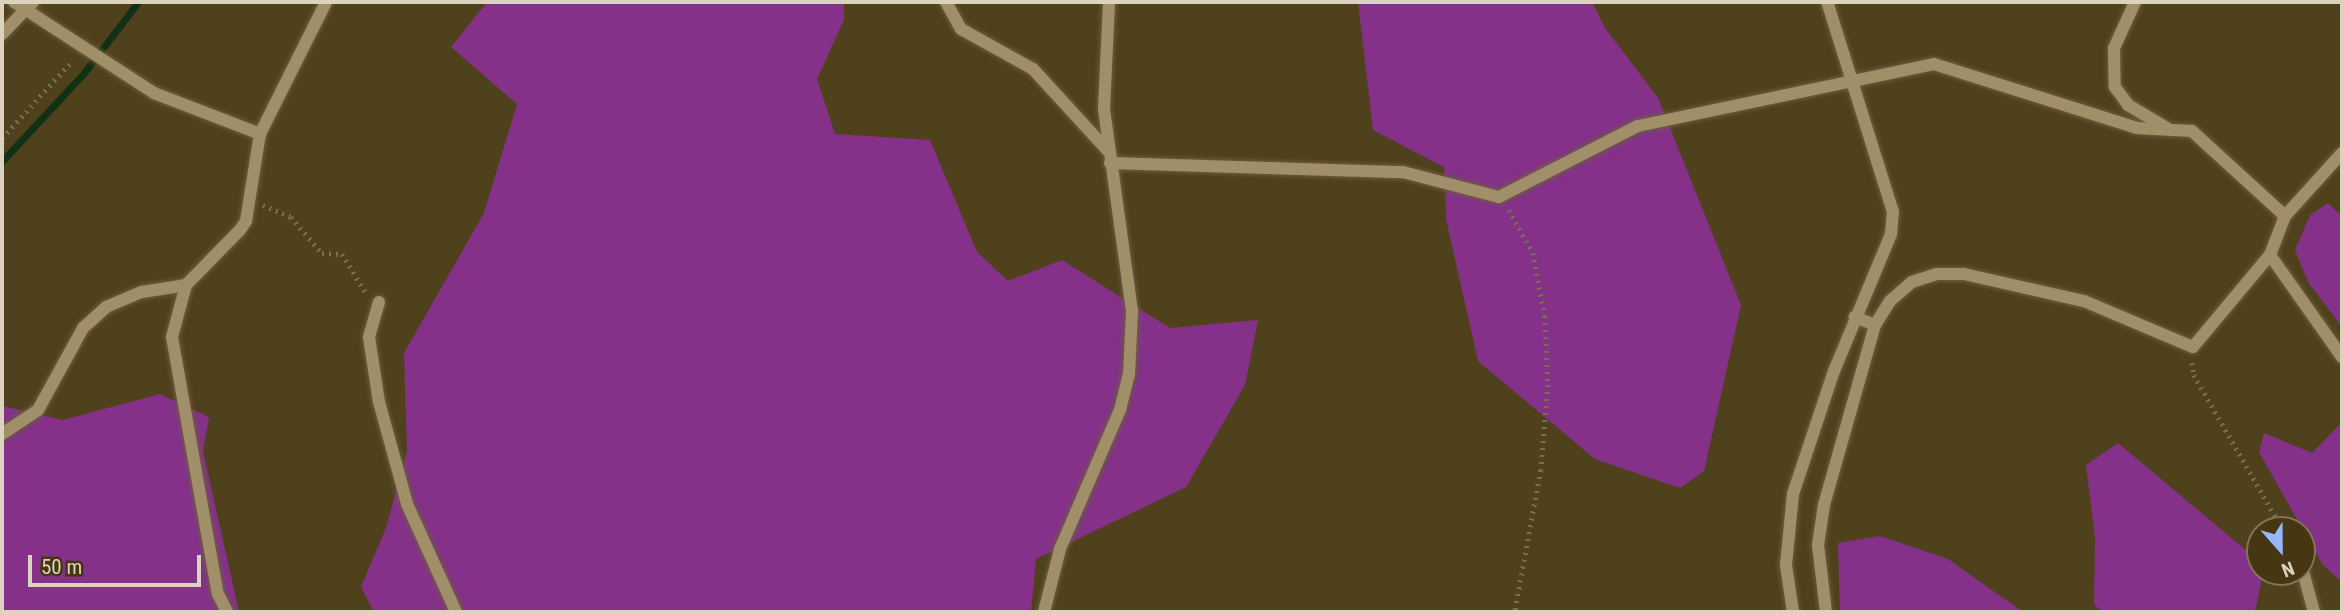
<!DOCTYPE html>
<html>
<head>
<meta charset="utf-8">
<style>
  body { margin:0 }
  #map { position:relative; width:2344px; height:614px; overflow:hidden; background:#50411d; font-family:"Roboto Condensed",sans-serif }
  div>[style] { position:absolute }
  .green>* { inset:0; background:#85318a }
  .stream>* { height:7px; margin:-3.5px; padding:0 3.5px; transform-origin:3.5px; border-radius:3.5px; background:#103114 }
  .path>* { height:4.5px; margin-top:-2.25px; transform-origin:0; background:repeating-linear-gradient(90deg,#7b6e4f 0 2px,transparent 0 7px) }
  .roads { filter:drop-shadow(0 0 2px #6b5e3e) drop-shadow(0 0 2px #6b5e3e) }
  .minor>* { height:12px; margin:-6px; padding:0 6px; transform-origin:6px; border-radius:6px; background:#a08f69 }
  span { translate:-50% -50%; white-space:nowrap; text-align:center; line-height:1.15; -webkit-text-stroke:6px #463612; paint-order:stroke }
  .frame { position:absolute; inset:0; border:4px solid #dcd3bf; pointer-events:none }
  .north { position:absolute; left:2246px; top:516px; width:70px; height:70px; box-sizing:border-box; background:#463612; border:2px solid #827557; border-radius:50%; rotate:159deg; font-size:19px; font-weight:700; line-height:28px; text-align:center; color:#dcd3bf }
  .north::after { content:''; display:block; margin:auto; width:24px; height:32px; background:#96b6fd; clip-path:polygon(50% 0,100% 100%,50% 72%,0 100%) }
  .scale { position:absolute; left:28px; top:555px; width:173px; height:32px; box-sizing:border-box; border:4px solid #dcd3bf; border-top:0; padding-left:9px; font-size:21px; line-height:24px; white-space:nowrap; color:#dcd3bf; -webkit-text-stroke:5px #463612; paint-order:stroke }
</style>
</head>
<body>
<div id="map">
  <div class="green">
    <div style="clip-path:polygon(487px 2px,844px 2px,844px 20px,817px 79px,835px 134px,930px 140px,977px 252px,1008px 281px,1062px 260px,1170px 328px,1258px 320px,1245px 385px,1186px 487px,1036px 559px,1031px 612px,374px 612px,361px 587px,386px 528px,407px 451px,404px 353px,484px 213px,517px 104px,451px 47px)"></div>
    <div style="clip-path:polygon(1358px 2px,1592px 2px,1605px 28px,1658px 98px,1741px 305px,1704px 471px,1680px 488px,1595px 459px,1478px 361px,1446px 219px,1444px 167px,1373px 130px)"></div>
    <div style="clip-path:polygon(2328px 203px,2342px 217px,2342px 327px,2308px 282px,2295px 250px,2310px 215px)"></div>
    <div style="clip-path:polygon(160px 394px,209px 417px,203px 451px,239px 612px,2px 612px,2px 406px,63px 420px)"></div>
    <div style="clip-path:polygon(2342px 422px,2342px 582px,2323px 565px,2259px 452px,2264px 433px,2312px 453px)"></div>
    <div style="clip-path:polygon(2118px 443px,2260px 562px,2263px 572px,2255px 612px,2102px 612px,2094px 604px,2095px 538px,2086px 465px)"></div>
    <div style="clip-path:polygon(1880px 536px,1948px 559px,2023px 612px,1840px 612px,1838px 543px)"></div>
  </div>
  <div class="stream">
    <div style="left:2px;top:161px;width:120px;rotate:-47deg"></div>
    <div style="left:84px;top:73px;width:89px;rotate:-52.7deg"></div>
  </div>
  <div class="path">
    <div style="left:2px;top:138px;width:105px;rotate:-47.7deg"></div>
    <div style="left:263px;top:205px;width:30px;rotate:23deg"></div>
    <div style="left:291px;top:217px;width:48px;rotate:49.3deg"></div>
    <div style="left:322px;top:253px;width:20px;rotate:3deg"></div>
    <div style="left:342px;top:254px;width:46px;rotate:58.4deg"></div>
    <div style="left:1509px;top:210px;width:49px;rotate:60.8deg"></div>
    <div style="left:1533px;top:253px;width:64px;rotate:79.2deg"></div>
    <div style="left:1545px;top:316px;width:69px;rotate:87.5deg"></div>
    <div style="left:1548px;top:385px;width:85px;rotate:94.7deg"></div>
    <div style="left:1541px;top:470px;width:144px;rotate:100.4deg"></div>
    <div style="left:2192px;top:363px;width:12px;rotate:81deg"></div>
    <div style="left:2194px;top:375px;width:179px;rotate:60.1deg"></div>
  </div>
  <div class="roads">
    <div class="minor">
      <div style="left:14px;top:2px;width:167px;rotate:33deg"></div>
      <div style="left:154px;top:93px;width:114px;rotate:21.1deg"></div>
      <div style="left:946px;top:2px;width:31px;rotate:61deg"></div>
      <div style="left:961px;top:29px;width:82px;rotate:29.1deg"></div>
      <div style="left:1033px;top:69px;width:113px;rotate:47.5deg"></div>
      <div style="left:2135px;top:2px;width:51px;rotate:114.5deg"></div>
      <div style="left:2114px;top:48px;width:39px;rotate:89deg"></div>
      <div style="left:2115px;top:87px;width:22px;rotate:54deg"></div>
      <div style="left:2128px;top:105px;width:45px;rotate:30.5deg"></div>
      <div style="left:2px;top:34px;width:45px;rotate:-45.9deg"></div>
      <div style="left:1110px;top:163px;width:293px;rotate:1.8deg"></div>
      <div style="left:1403px;top:172px;width:99px;rotate:14.6deg"></div>
      <div style="left:1499px;top:197px;width:156px;rotate:-27.1deg"></div>
      <div style="left:1638px;top:126px;width:302px;rotate:-11.8deg"></div>
      <div style="left:1934px;top:64px;width:213px;rotate:17.5deg"></div>
      <div style="left:2137px;top:128px;width:55px;rotate:3.1deg"></div>
      <div style="left:2192px;top:131px;width:126px;rotate:42.4deg"></div>
      <div style="left:2270px;top:255px;width:125px;rotate:54.8deg"></div>
      <div style="left:186px;top:285px;width:54px;rotate:105.1deg"></div>
      <div style="left:172px;top:337px;width:261px;rotate:79.9deg"></div>
      <div style="left:218px;top:594px;width:20px;rotate:63deg"></div>
      <div style="left:379px;top:302px;width:36px;rotate:106deg"></div>
      <div style="left:369px;top:337px;width:66px;rotate:81.3deg"></div>
      <div style="left:379px;top:402px;width:106px;rotate:74.6deg"></div>
      <div style="left:407px;top:504px;width:119px;rotate:65.6deg"></div>
      <div style="left:1875px;top:325px;width:28px;rotate:-58deg"></div>
      <div style="left:1890px;top:301px;width:29px;rotate:-41deg"></div>
      <div style="left:1912px;top:282px;width:26px;rotate:-18deg"></div>
      <div style="left:1937px;top:274px;width:27px"></div>
      <div style="left:1964px;top:274px;width:123px;rotate:12.7deg"></div>
      <div style="left:2084px;top:301px;width:118px;rotate:22.9deg"></div>
      <div style="left:2193px;top:347px;width:120px;rotate:-50.1deg"></div>
      <div style="left:2270px;top:255px;width:42px;rotate:-69deg"></div>
      <div style="left:2285px;top:216px;width:85px;rotate:-47.9deg"></div>
      <div style="left:2px;top:434px;width:43px;rotate:-33.7deg"></div>
      <div style="left:38px;top:410px;width:94px;rotate:-61.2deg"></div>
      <div style="left:83px;top:328px;width:31px;rotate:-42deg"></div>
      <div style="left:106px;top:307px;width:39px;rotate:-23deg"></div>
      <div style="left:142px;top:292px;width:45px;rotate:-9deg"></div>
      <div style="left:186px;top:285px;width:77px;rotate:-45.5deg"></div>
      <div style="left:240px;top:230px;width:11px;rotate:-56deg"></div>
      <div style="left:246px;top:221px;width:88px;rotate:-80.9deg"></div>
      <div style="left:260px;top:134px;width:148px;rotate:-63.4deg"></div>
      <div style="left:2302px;top:568px;width:46px;rotate:74.7deg"></div>
      <div style="left:1044px;top:612px;width:65px;rotate:-75.7deg"></div>
      <div style="left:1060px;top:549px;width:151px;rotate:-66.7deg"></div>
      <div style="left:1120px;top:410px;width:36px;rotate:-76deg"></div>
      <div style="left:1129px;top:375px;width:64px;rotate:-87.3deg"></div>
      <div style="left:1132px;top:311px;width:204px;rotate:-97.9deg"></div>
      <div style="left:1104px;top:109px;width:107px;rotate:-87.3deg"></div>
      <div style="left:1793px;top:612px;width:48px;rotate:-98.5deg"></div>
      <div style="left:1786px;top:565px;width:71px;rotate:-84.4deg"></div>
      <div style="left:1793px;top:494px;width:130px;rotate:-71.6deg"></div>
      <div style="left:1834px;top:371px;width:148px;rotate:-67.4deg"></div>
      <div style="left:1891px;top:234px;width:22px;rotate:-85deg"></div>
      <div style="left:1893px;top:212px;width:220px;rotate:-107.4deg"></div>
      <div style="left:1826px;top:612px;width:67px;rotate:-96.8deg"></div>
      <div style="left:1818px;top:545px;width:40px;rotate:-81.5deg"></div>
      <div style="left:1824px;top:505px;width:187px;rotate:-74.2deg"></div>
      <div style="left:1875px;top:325px;width:22px;rotate:-158deg"></div>
    </div>
  </div>
  <div class="frame"></div>
  <div class="north">N</div>
  <div class="scale">50 m</div>
</div>
</body>
</html>
